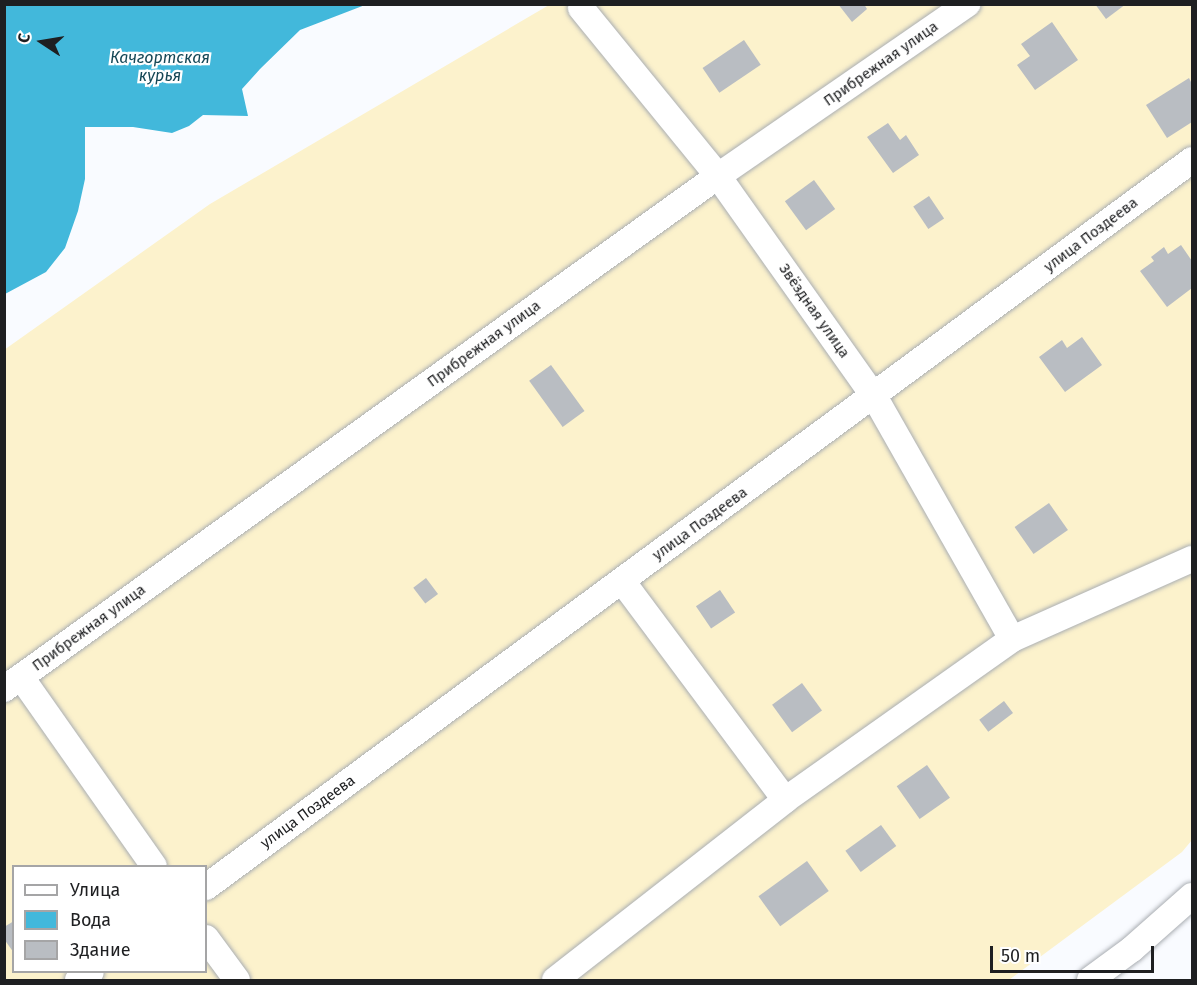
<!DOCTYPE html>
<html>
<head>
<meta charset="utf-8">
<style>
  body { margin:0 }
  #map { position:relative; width:1197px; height:985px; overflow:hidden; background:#f9fbff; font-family:"Fira Sans",sans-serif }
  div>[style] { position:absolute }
  .sand>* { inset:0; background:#fcf2cc }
  .water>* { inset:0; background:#42b8db }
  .building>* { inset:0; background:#b9bdc2; transform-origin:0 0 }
  .roads { filter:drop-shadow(0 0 2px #aaaeb3) drop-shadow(0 0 2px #aaaeb3) }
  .minor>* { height:26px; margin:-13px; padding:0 13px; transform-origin:13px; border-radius:13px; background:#fff }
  span { translate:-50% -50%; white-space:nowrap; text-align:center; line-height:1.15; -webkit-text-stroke:4.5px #fff; paint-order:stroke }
  .street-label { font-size:15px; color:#1e1f21 }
  .water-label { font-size:16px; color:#154756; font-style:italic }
  .frame { position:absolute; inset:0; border:6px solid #1e1f21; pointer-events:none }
  .legend { position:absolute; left:12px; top:865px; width:195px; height:108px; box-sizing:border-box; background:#fff; border:2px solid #a5a5a6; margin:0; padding:8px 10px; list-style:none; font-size:18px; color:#1e1f21 }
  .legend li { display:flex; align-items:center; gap:12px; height:30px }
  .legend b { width:30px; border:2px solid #a5a5a6 }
  .north { position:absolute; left:12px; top:12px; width:60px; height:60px; -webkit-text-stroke:4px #fff; paint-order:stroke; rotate:282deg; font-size:16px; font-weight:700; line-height:24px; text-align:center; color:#1e1f21 }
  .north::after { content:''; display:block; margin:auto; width:21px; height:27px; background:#1e1f21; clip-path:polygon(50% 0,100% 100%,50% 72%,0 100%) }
  .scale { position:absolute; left:990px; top:946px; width:164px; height:27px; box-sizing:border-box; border:3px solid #1e1f21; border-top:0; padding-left:8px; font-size:18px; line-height:21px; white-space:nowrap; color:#1e1f21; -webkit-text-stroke:4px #fff; paint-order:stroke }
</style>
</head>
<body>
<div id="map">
  <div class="sand">
    <div style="clip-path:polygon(evenodd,549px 5px,1192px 5px,1192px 840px,1182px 852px,1009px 980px,5px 980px,4px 350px,210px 204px,549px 5px,14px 866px,206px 866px,206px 972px,14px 972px,14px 866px)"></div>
  </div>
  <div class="water">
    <div style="clip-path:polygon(5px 4px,365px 4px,365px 5px,300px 30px,260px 69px,242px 89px,248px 116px,203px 115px,189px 126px,172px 133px,133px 127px,85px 127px,85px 179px,78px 211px,65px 248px,46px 272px,5px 294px)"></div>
  </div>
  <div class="building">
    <div style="clip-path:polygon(838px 4px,864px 4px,867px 9px,852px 22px)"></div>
    <div style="clip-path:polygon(1095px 4px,1126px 4px,1106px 19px)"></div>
    <div style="clip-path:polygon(1052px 22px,1078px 60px,1035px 90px,1017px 65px,1030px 56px,1021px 44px)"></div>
    <div style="left:744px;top:40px;width:30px;height:50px;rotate:56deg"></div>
    <div style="clip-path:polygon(1189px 78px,1192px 84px,1192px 122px,1167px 138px,1146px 105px)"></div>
    <div style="clip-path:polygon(888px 123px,900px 140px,906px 135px,919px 155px,893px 173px,867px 137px)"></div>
    <div style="left:814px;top:180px;width:36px;height:36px;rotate:54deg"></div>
    <div style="left:929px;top:196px;width:27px;height:19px;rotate:56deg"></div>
    <div style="clip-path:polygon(1181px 245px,1192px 261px,1192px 288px,1167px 307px,1140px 271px,1154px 261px,1151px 257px,1164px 247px,1168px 254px)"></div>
    <div style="clip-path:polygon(1082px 337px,1102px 365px,1065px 392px,1039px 357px,1062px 340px,1067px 348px)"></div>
    <div style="left:551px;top:365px;width:57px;height:27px;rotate:54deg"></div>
    <div style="left:1049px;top:503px;width:33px;height:42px;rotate:55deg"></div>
    <div style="left:426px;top:578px;width:20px;height:16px;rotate:53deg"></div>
    <div style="left:720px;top:590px;width:27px;height:29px;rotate:56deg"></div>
    <div style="left:802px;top:683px;width:34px;height:37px;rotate:54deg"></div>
    <div style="left:1004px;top:701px;width:15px;height:31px;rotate:53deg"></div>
    <div style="left:927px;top:765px;width:40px;height:37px;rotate:55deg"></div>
    <div style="left:881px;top:825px;width:26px;height:44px;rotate:54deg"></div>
    <div style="left:807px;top:861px;width:37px;height:60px;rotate:54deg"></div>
    <div style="clip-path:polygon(14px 921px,14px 953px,4px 939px,4px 927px)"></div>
  </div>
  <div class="roads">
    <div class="minor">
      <div style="left:581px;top:8px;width:217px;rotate:50.8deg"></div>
      <div style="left:718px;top:176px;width:270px;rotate:54.7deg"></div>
      <div style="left:874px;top:396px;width:279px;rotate:60.4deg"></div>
      <div style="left:622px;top:581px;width:273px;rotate:53.3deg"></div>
      <div style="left:21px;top:677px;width:231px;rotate:54.9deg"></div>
      <div style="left:4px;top:689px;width:879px;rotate:-35.7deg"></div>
      <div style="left:718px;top:176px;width:303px;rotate:-34.6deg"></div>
      <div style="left:206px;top:887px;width:1225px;rotate:-36.4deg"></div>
      <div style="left:206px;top:938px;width:52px;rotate:53.6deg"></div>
      <div style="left:78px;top:980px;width:15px;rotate:-32deg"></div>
      <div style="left:555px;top:980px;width:292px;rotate:-38deg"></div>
      <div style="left:785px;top:800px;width:278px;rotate:-35.3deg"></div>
      <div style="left:1012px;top:639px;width:197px;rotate:-24deg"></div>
      <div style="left:1090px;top:980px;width:52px;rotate:-36.4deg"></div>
      <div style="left:1132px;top:949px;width:80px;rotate:-41.5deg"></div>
    </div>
  </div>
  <div class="street-label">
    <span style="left:881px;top:64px;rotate:-35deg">Прибрежная улица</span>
    <span style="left:1091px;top:235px;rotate:-37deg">улица Поздеева</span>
    <span style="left:814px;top:311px;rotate:55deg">Звёздная улица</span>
    <span style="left:484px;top:344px;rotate:-36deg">Прибрежная улица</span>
    <span style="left:700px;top:524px;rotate:-36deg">улица Поздеева</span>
    <span style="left:89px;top:628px;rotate:-36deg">Прибрежная улица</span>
    <span style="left:308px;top:812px;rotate:-36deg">улица Поздеева</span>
  </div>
  <div class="water-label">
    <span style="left:160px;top:67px">Качгортская<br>курья</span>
  </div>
  <div class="frame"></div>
  <ul class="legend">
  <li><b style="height:8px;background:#fff"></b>Улица</li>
  <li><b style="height:16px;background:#42b8db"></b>Вода</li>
  <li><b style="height:16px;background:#b9bdc2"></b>Здание</li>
  </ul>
  <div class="north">С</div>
  <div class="scale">50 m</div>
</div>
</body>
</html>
